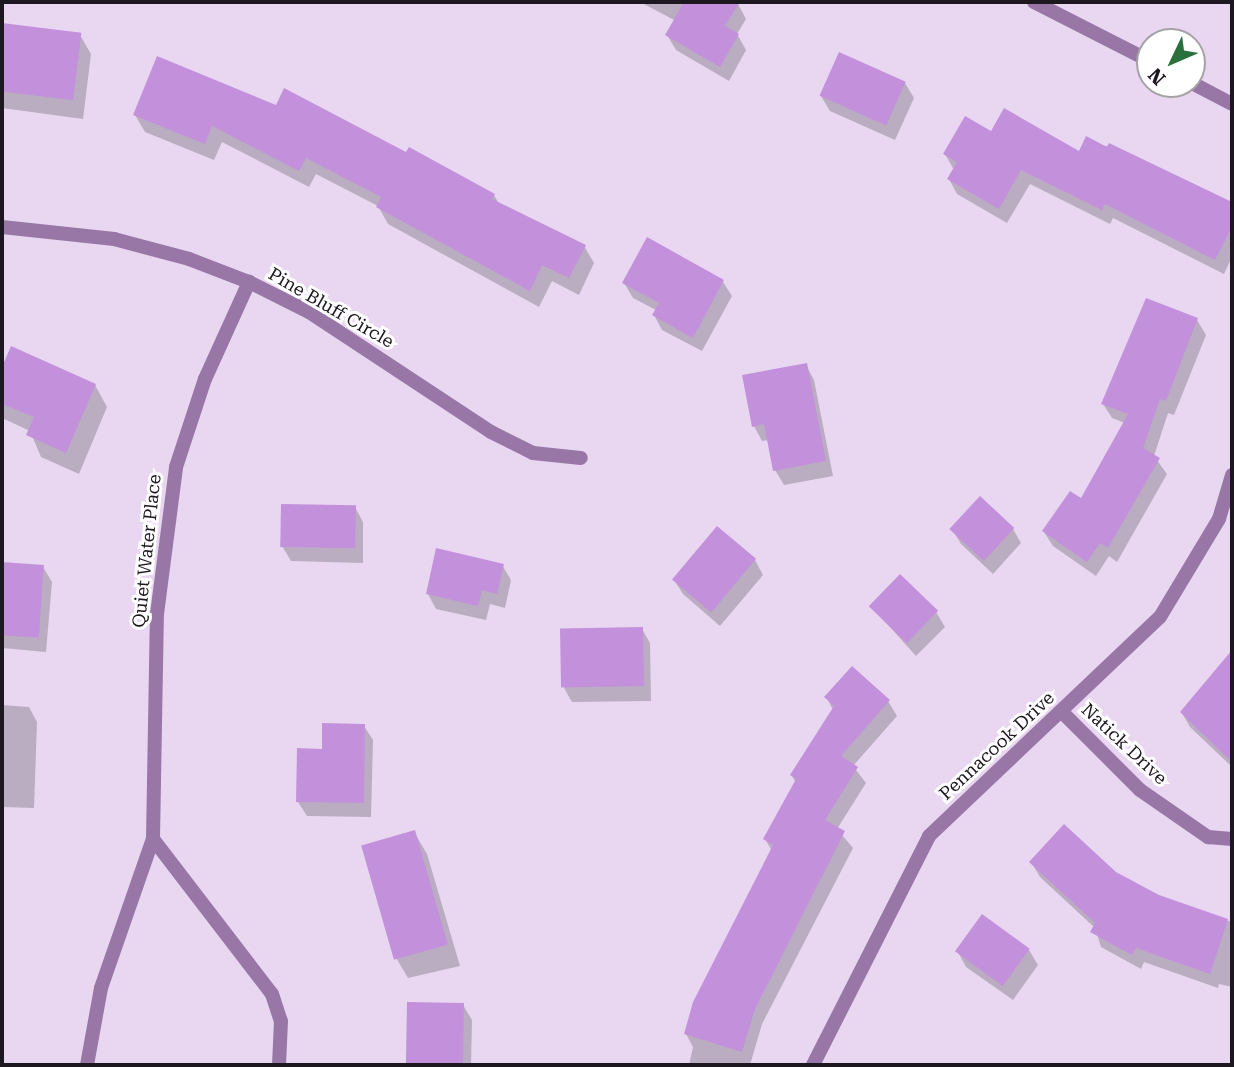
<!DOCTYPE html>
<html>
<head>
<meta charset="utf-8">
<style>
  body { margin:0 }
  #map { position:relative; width:1234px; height:1067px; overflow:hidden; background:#e9d7f2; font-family:"Roboto Serif",serif }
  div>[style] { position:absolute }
  .shadow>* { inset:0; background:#0003 }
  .building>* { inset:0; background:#c391db; transform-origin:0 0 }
  .minor>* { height:14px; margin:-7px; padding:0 7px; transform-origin:7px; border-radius:7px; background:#9877a7 }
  span { translate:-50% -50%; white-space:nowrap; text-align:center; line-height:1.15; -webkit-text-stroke:6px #fff; paint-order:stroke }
  .street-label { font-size:18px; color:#1d1720 }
  .frame { position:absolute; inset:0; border:4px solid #1d1720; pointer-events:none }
  .north { position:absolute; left:1136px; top:28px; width:70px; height:70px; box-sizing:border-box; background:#fff; border:2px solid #a5a2a6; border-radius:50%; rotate:226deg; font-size:19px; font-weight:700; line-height:28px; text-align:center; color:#1d1720 }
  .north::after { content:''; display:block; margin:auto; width:24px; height:32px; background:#2a703c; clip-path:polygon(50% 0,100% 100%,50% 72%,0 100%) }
</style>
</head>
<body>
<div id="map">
  <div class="shadow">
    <div style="clip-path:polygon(640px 2px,738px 4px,746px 19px,737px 34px,746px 50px,729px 81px,676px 50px,667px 35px,676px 21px)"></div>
    <div style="clip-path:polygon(2px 24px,80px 35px,91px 54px,83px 119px,2px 108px)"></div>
    <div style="clip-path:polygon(905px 83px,914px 98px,895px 140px,830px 111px,821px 96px)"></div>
    <div style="clip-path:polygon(277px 107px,407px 154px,494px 195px,499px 204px,584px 246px,594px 263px,579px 295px,552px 281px,539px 307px,388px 224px,378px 206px,316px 174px,309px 187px,222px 142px,214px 160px,145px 132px,135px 115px)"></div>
    <div style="clip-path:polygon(991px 134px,1079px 153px,1110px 145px,1232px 204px,1232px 257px,1224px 274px,1113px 218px,1110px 224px,1030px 184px,1007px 223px,957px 194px,949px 179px,954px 170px,945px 154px)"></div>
    <div style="clip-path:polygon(723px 282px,732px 296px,702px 351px,662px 330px,654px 315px,656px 310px,633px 298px,624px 283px)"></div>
    <div style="clip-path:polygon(1197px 320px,1206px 335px,1174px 415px,1168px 413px,1154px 456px,1167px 474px,1117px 562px,1109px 556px,1096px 576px,1053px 546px,1044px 532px,1081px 500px,1125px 423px,1112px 418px,1103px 404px)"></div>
    <div style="clip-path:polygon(12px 349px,95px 385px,107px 407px,79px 474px,41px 457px,30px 431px,2px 418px,2px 371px)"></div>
    <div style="clip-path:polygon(806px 365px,814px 380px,833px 476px,784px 485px,775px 470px,769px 440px,762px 441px,754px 426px)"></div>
    <div style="clip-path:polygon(355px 507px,363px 522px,363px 563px,291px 561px,282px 546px)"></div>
    <div style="clip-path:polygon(952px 529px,1013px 529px,1021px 543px,993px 574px,961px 544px)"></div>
    <div style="clip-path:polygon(755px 560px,763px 575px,720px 626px,683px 594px,674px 580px)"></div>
    <div style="clip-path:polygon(2px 564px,43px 567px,52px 582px,46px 652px,2px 648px)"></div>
    <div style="clip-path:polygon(502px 565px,511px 580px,505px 608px,490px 604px,486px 620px,436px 609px,428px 594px)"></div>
    <div style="clip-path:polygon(871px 606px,936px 612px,945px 627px,916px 656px)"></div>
    <div style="clip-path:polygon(642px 629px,650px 643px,651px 701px,572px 702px,564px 688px)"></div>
    <div style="clip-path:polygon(1232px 652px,1232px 762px,1230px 765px,1190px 727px,1182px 713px)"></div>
    <div style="clip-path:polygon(827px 698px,888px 701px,897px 716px,853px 766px,866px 783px,837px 829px,853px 848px,762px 1024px,750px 1065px,689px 1065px,693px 1047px,686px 1034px,772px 851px,765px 839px,796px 783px,792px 776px,833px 710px)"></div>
    <div style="clip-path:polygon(2px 705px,29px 707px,37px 722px,34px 808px,2px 807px)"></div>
    <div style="clip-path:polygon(364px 726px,373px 740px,371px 817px,307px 816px,298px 802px,324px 750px)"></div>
    <div style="clip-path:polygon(414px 832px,427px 854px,460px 966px,408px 978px,395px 956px)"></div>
    <div style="clip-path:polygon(1031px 862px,1115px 873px,1159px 897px,1232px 922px,1232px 987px,1219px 984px,1218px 988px,1144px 962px,1141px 969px,1101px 947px,1095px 928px,1040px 877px)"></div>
    <div style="clip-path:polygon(1029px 950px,1038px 965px,1013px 1000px,966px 967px,958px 952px)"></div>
    <div style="clip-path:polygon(409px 1004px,463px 1005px,472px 1020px,471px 1065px,408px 1065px)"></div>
  </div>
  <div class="building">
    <div style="clip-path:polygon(684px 2px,740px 2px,725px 26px,739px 34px,720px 67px,665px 35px)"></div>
    <div style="left:2px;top:23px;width:80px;height:68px;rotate:7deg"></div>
    <div style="left:839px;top:52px;width:73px;height:48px;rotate:24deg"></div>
    <div style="clip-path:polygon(157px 56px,276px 105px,284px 88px,406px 152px,409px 147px,495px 194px,492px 199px,586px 245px,569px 278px,542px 265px,530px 291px,376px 207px,381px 197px,306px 158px,299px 171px,212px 126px,205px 144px,133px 115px)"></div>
    <div style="clip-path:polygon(1004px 108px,1079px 151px,1086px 136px,1107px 147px,1109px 143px,1232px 202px,1232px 227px,1215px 260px,1105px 204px,1102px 210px,1021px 170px,999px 209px,947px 179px,957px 162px,943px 154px,965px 116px,991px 131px)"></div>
    <div style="clip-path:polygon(647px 237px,724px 280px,693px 338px,652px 315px,659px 303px,622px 283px)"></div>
    <div style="clip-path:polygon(1146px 298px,1198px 318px,1166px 401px,1160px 399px,1143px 448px,1160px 458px,1108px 548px,1100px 543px,1087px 562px,1042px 531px,1070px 491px,1081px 498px,1128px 414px,1101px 404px)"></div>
    <div style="clip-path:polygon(11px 346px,96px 384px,66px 453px,26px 435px,34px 417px,2px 404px,2px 367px)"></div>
    <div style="clip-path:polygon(807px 363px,826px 461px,773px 471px,764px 424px,752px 427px,742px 375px)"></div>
    <div style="left:980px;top:496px;width:47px;height:45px;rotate:43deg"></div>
    <div style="left:281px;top:504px;width:75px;height:43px;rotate:1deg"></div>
    <div style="left:717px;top:526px;width:51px;height:70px;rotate:40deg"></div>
    <div style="clip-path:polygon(436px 548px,504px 564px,497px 594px,482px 590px,478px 606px,426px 594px)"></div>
    <div style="left:2px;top:562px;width:42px;height:73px;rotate:4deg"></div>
    <div style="left:900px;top:574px;width:53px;height:45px;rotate:44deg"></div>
    <div style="left:643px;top:627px;width:59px;height:83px;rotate:89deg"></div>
    <div style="clip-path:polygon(1232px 650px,1232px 762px,1180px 712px)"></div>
    <div style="clip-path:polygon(852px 666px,890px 700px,841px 756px,858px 767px,825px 820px,845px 831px,755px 1009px,742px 1052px,684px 1034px,693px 1002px,773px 845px,763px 839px,796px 779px,790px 775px,834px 706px,824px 697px)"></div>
    <div style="clip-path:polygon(322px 723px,365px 724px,364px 803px,296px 802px,297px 748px,322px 749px)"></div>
    <div style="clip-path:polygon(1064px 824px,1116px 872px,1159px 895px,1228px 919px,1210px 974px,1136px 948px,1132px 955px,1090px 932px,1095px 923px,1029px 862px)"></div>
    <div style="left:415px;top:830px;width:119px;height:56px;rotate:74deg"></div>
    <div style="left:982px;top:914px;width:59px;height:46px;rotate:36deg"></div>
    <div style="left:407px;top:1002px;width:57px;height:63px;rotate:1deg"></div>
  </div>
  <div class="minor">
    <div style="left:1034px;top:2px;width:130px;rotate:27deg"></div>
    <div style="left:1192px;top:83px;width:45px;rotate:27.7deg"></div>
    <div style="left:2px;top:227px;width:113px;rotate:6.1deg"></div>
    <div style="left:114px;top:239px;width:78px;rotate:14.9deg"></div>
    <div style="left:189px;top:259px;width:64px;rotate:21deg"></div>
    <div style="left:249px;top:282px;width:67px;rotate:26.6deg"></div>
    <div style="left:309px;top:312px;width:218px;rotate:33.4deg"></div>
    <div style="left:491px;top:432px;width:47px;rotate:26.6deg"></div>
    <div style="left:533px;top:453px;width:48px;rotate:5.9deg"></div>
    <div style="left:1062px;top:712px;width:110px;rotate:45deg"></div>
    <div style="left:1140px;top:790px;width:83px;rotate:34.7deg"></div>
    <div style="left:1208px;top:837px;width:24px;rotate:5deg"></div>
    <div style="left:153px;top:839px;width:195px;rotate:52.5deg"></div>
    <div style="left:272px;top:994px;width:28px;rotate:72deg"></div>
    <div style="left:281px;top:1021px;width:44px;rotate:92.6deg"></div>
    <div style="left:87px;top:1065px;width:78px;rotate:-79.7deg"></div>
    <div style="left:101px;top:988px;width:158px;rotate:-70.8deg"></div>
    <div style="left:153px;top:839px;width:225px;rotate:-89deg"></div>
    <div style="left:157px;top:614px;width:148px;rotate:-82.6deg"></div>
    <div style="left:176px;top:467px;width:93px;rotate:-71.8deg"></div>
    <div style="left:205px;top:379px;width:107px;rotate:-65.6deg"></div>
    <div style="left:813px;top:1065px;width:257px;rotate:-63.1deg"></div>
    <div style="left:929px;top:836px;width:318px;rotate:-43.5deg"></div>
    <div style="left:1160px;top:617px;width:114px;rotate:-59deg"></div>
    <div style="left:1219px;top:519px;width:46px;rotate:-73.5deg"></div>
  </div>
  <div class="street-label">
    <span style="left:331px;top:308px;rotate:30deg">Pine Bluff Circle</span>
    <span style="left:147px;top:551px;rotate:-84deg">Quiet Water Place</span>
    <span style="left:1124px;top:744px;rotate:43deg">Natick Drive</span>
    <span style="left:997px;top:746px;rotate:-43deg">Pennacook Drive</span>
  </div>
  <div class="frame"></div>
  <div class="north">N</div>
</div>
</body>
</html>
